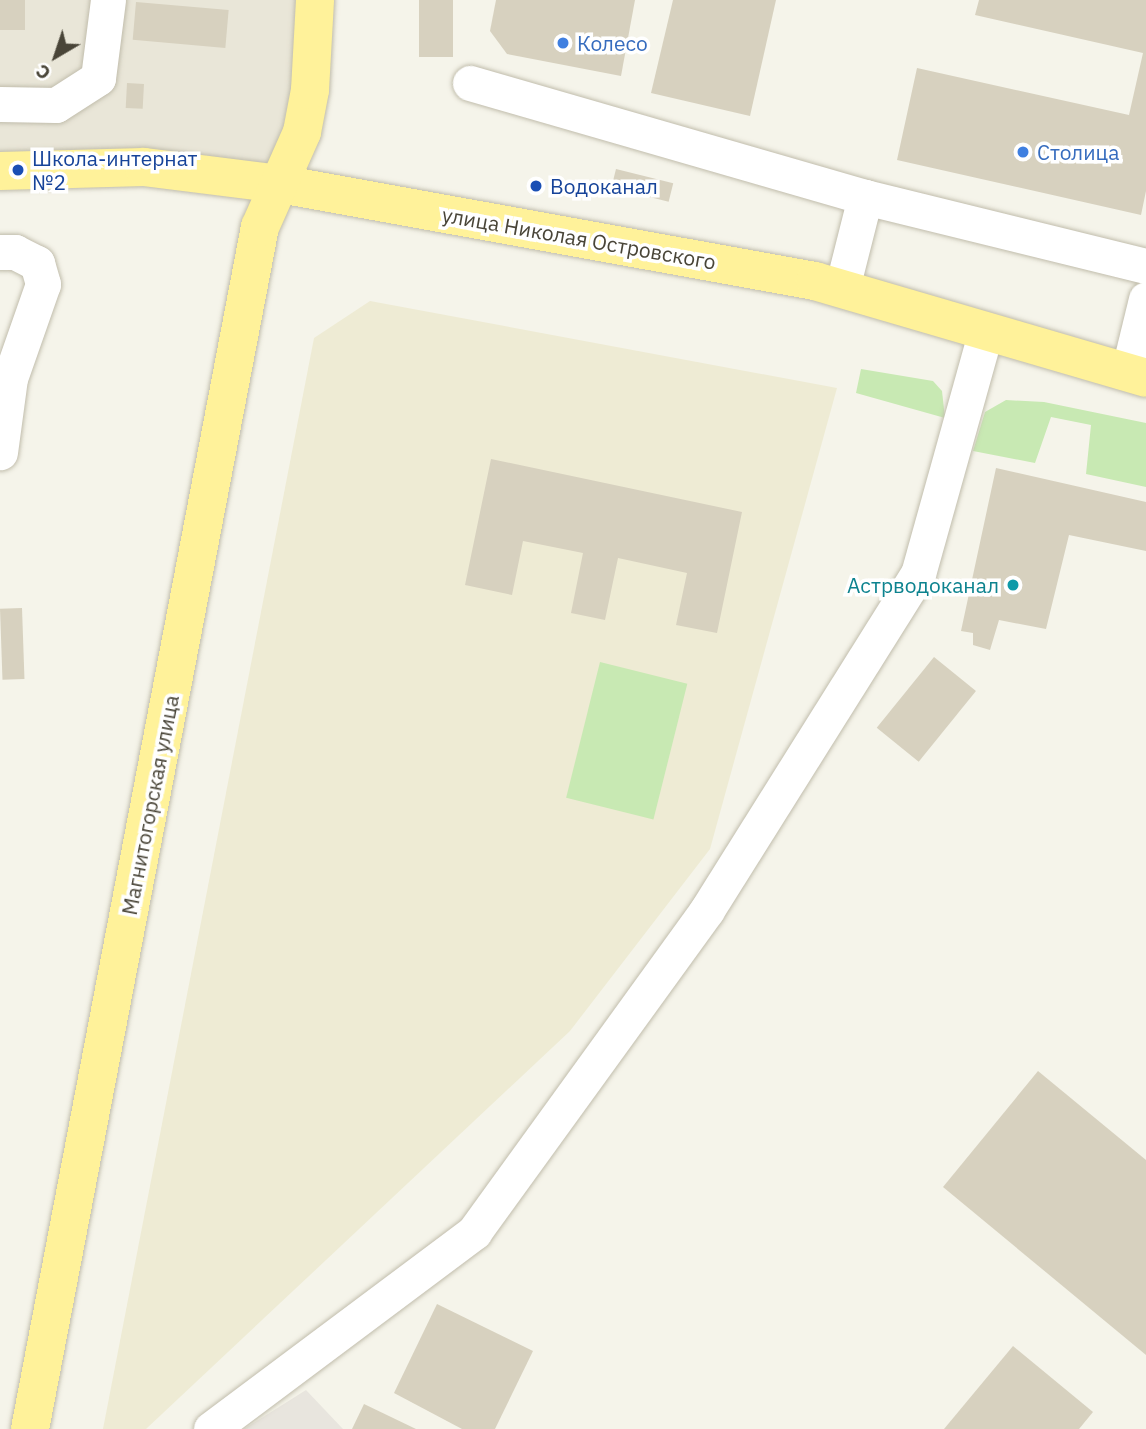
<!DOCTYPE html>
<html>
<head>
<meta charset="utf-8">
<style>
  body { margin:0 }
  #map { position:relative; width:1146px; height:1429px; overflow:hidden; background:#f5f4ea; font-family:"IBM Plex Sans",sans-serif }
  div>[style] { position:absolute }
  .residential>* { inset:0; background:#e9e6d8 }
  .industrial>* { inset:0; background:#e8e5de }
  .education>* { inset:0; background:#eeebd4 }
  .green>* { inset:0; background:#c8e9b3; transform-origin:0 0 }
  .building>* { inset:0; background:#d7d1bf; transform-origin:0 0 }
  .roads { filter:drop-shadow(0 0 2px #c1bdac) drop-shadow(0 0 2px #c1bdac) }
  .minor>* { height:35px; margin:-17.5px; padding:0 17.5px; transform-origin:17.5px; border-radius:17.5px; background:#fff }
  .major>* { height:38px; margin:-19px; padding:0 19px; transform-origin:19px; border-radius:19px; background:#fff29a }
  .dots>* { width:19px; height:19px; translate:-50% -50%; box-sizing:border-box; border:4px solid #fff; border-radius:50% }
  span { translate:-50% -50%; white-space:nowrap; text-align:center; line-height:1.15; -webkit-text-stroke:7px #fff; paint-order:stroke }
  .shop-label { font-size:21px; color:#366cbe }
  .left { translate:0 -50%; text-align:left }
  .transit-label { font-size:21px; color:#164399 }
  .street-label { font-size:21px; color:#494538 }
  .culture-label { font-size:21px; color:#0d838f }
  .right { translate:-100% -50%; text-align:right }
  .north { position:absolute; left:21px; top:21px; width:70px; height:70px; -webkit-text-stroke:5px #fff; paint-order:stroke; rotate:219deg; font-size:19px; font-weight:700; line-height:28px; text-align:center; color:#494538 }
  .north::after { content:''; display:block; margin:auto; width:24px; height:32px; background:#494538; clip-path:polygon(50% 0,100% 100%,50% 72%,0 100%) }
</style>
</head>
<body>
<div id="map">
  <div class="residential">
    <div style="clip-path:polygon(0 0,296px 0,290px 143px,267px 169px,0 172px)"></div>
  </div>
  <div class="industrial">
    <div style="clip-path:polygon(306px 1390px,343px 1429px,244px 1429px)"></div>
  </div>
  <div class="education">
    <div style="clip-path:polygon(370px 301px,837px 388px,710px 849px,570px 1031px,146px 1429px,103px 1429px,314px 338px)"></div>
  </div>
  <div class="green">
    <div style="clip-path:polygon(861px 369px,933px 381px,942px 391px,945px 418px,856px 393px)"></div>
    <div style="clip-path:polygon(1006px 400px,1044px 402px,1146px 423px,1146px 487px,1086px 474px,1091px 425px,1051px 417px,1035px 463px,973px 451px,985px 412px)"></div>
    <div style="left:600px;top:662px;width:90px;height:140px;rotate:14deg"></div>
  </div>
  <div class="building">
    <div style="left:0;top:0;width:25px;height:30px"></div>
    <div style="left:419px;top:0;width:34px;height:57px"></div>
    <div style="clip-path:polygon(496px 0,635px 0,621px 76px,507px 54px,490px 31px)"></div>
    <div style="clip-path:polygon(673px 0,776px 0,750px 116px,651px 93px)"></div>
    <div style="clip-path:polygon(979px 0,1146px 0,1146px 191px,1141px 215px,897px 160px,917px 68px,1129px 115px,1143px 53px,975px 15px)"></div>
    <div style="left:136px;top:2px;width:93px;height:38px;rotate:5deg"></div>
    <div style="left:127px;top:83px;width:17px;height:25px;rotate:3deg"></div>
    <div style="left:616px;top:169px;width:59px;height:19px;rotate:14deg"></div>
    <div style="clip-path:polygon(491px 459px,742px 512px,717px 633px,676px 625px,687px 573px,618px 558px,605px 620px,571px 613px,583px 553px,523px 541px,512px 595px,465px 585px)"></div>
    <div style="clip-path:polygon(996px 468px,1146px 502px,1146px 551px,1069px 535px,1046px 629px,999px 620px,990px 650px,973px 645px,973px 633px,961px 631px)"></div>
    <div style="left:22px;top:608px;width:71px;height:22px;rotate:88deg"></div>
    <div style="left:934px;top:657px;width:54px;height:91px;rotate:39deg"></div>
    <div style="clip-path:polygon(1038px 1071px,1146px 1160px,1146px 1355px,943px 1187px)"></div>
    <div style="clip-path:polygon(437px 1304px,533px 1351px,495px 1429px,462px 1429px,394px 1393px)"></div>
    <div style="clip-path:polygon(1013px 1346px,1093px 1412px,1079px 1429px,944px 1429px)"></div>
    <div style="clip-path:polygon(364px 1404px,416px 1429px,352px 1429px)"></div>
  </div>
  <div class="roads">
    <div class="minor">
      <div style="left:470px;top:83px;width:411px;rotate:16.1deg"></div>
      <div style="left:0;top:104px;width:56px;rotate:1deg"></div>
      <div style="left:56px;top:105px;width:50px;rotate:-32.7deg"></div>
      <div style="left:98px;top:78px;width:79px;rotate:-82.7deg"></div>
      <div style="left:0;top:252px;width:15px"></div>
      <div style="left:15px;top:252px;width:25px;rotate:27deg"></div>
      <div style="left:37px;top:263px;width:22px;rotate:74deg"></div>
      <div style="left:43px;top:284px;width:100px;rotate:109.3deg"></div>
      <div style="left:10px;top:378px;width:75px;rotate:97.7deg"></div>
      <div style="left:842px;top:288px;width:94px;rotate:-75.8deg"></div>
      <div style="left:865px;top:197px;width:289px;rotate:13.8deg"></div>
      <div style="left:1128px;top:373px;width:76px;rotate:-76.3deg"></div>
      <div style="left:211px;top:1429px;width:329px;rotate:-36.8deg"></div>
      <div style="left:474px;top:1232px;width:397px;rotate:-54.1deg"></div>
      <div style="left:707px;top:910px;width:397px;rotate:-57.9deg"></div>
      <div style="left:918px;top:574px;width:249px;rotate:-74.4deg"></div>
    </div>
    <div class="major">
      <div style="left:0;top:171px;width:144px;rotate:-1.6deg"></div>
      <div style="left:144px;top:167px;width:137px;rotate:7.1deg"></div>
      <div style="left:280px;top:184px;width:544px;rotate:10.28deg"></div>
      <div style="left:815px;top:281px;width:345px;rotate:16.3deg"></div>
      <div style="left:30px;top:1429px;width:1224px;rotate:-79.17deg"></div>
      <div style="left:260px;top:227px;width:104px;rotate:-66.1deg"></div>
      <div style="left:302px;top:132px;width:43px;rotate:-79.2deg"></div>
      <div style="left:310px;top:90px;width:90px;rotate:-86.8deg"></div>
    </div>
  </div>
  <div class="dots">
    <div style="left:563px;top:43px;background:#3f7fe0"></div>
    <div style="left:1023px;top:152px;background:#3f7fe0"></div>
    <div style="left:18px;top:170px;background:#1a4fb4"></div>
    <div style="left:536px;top:186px;background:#1a4fb4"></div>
    <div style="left:1013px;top:585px;background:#0f9aa8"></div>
  </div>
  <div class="shop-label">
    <span class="left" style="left:577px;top:43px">Колесо</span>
    <span class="left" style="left:1037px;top:152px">Столица</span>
  </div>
  <div class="transit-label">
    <span class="left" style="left:32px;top:170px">Школа-интернат<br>№2</span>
    <span class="left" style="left:550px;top:186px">Водоканал</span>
  </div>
  <div class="street-label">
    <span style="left:579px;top:238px;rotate:10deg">улица Николая Островского</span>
    <span style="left:150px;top:805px;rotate:-79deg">Магнитогорская улица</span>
  </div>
  <div class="culture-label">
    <span class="right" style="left:999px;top:585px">Астрводоканал</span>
  </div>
  <div class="north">С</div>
</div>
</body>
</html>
